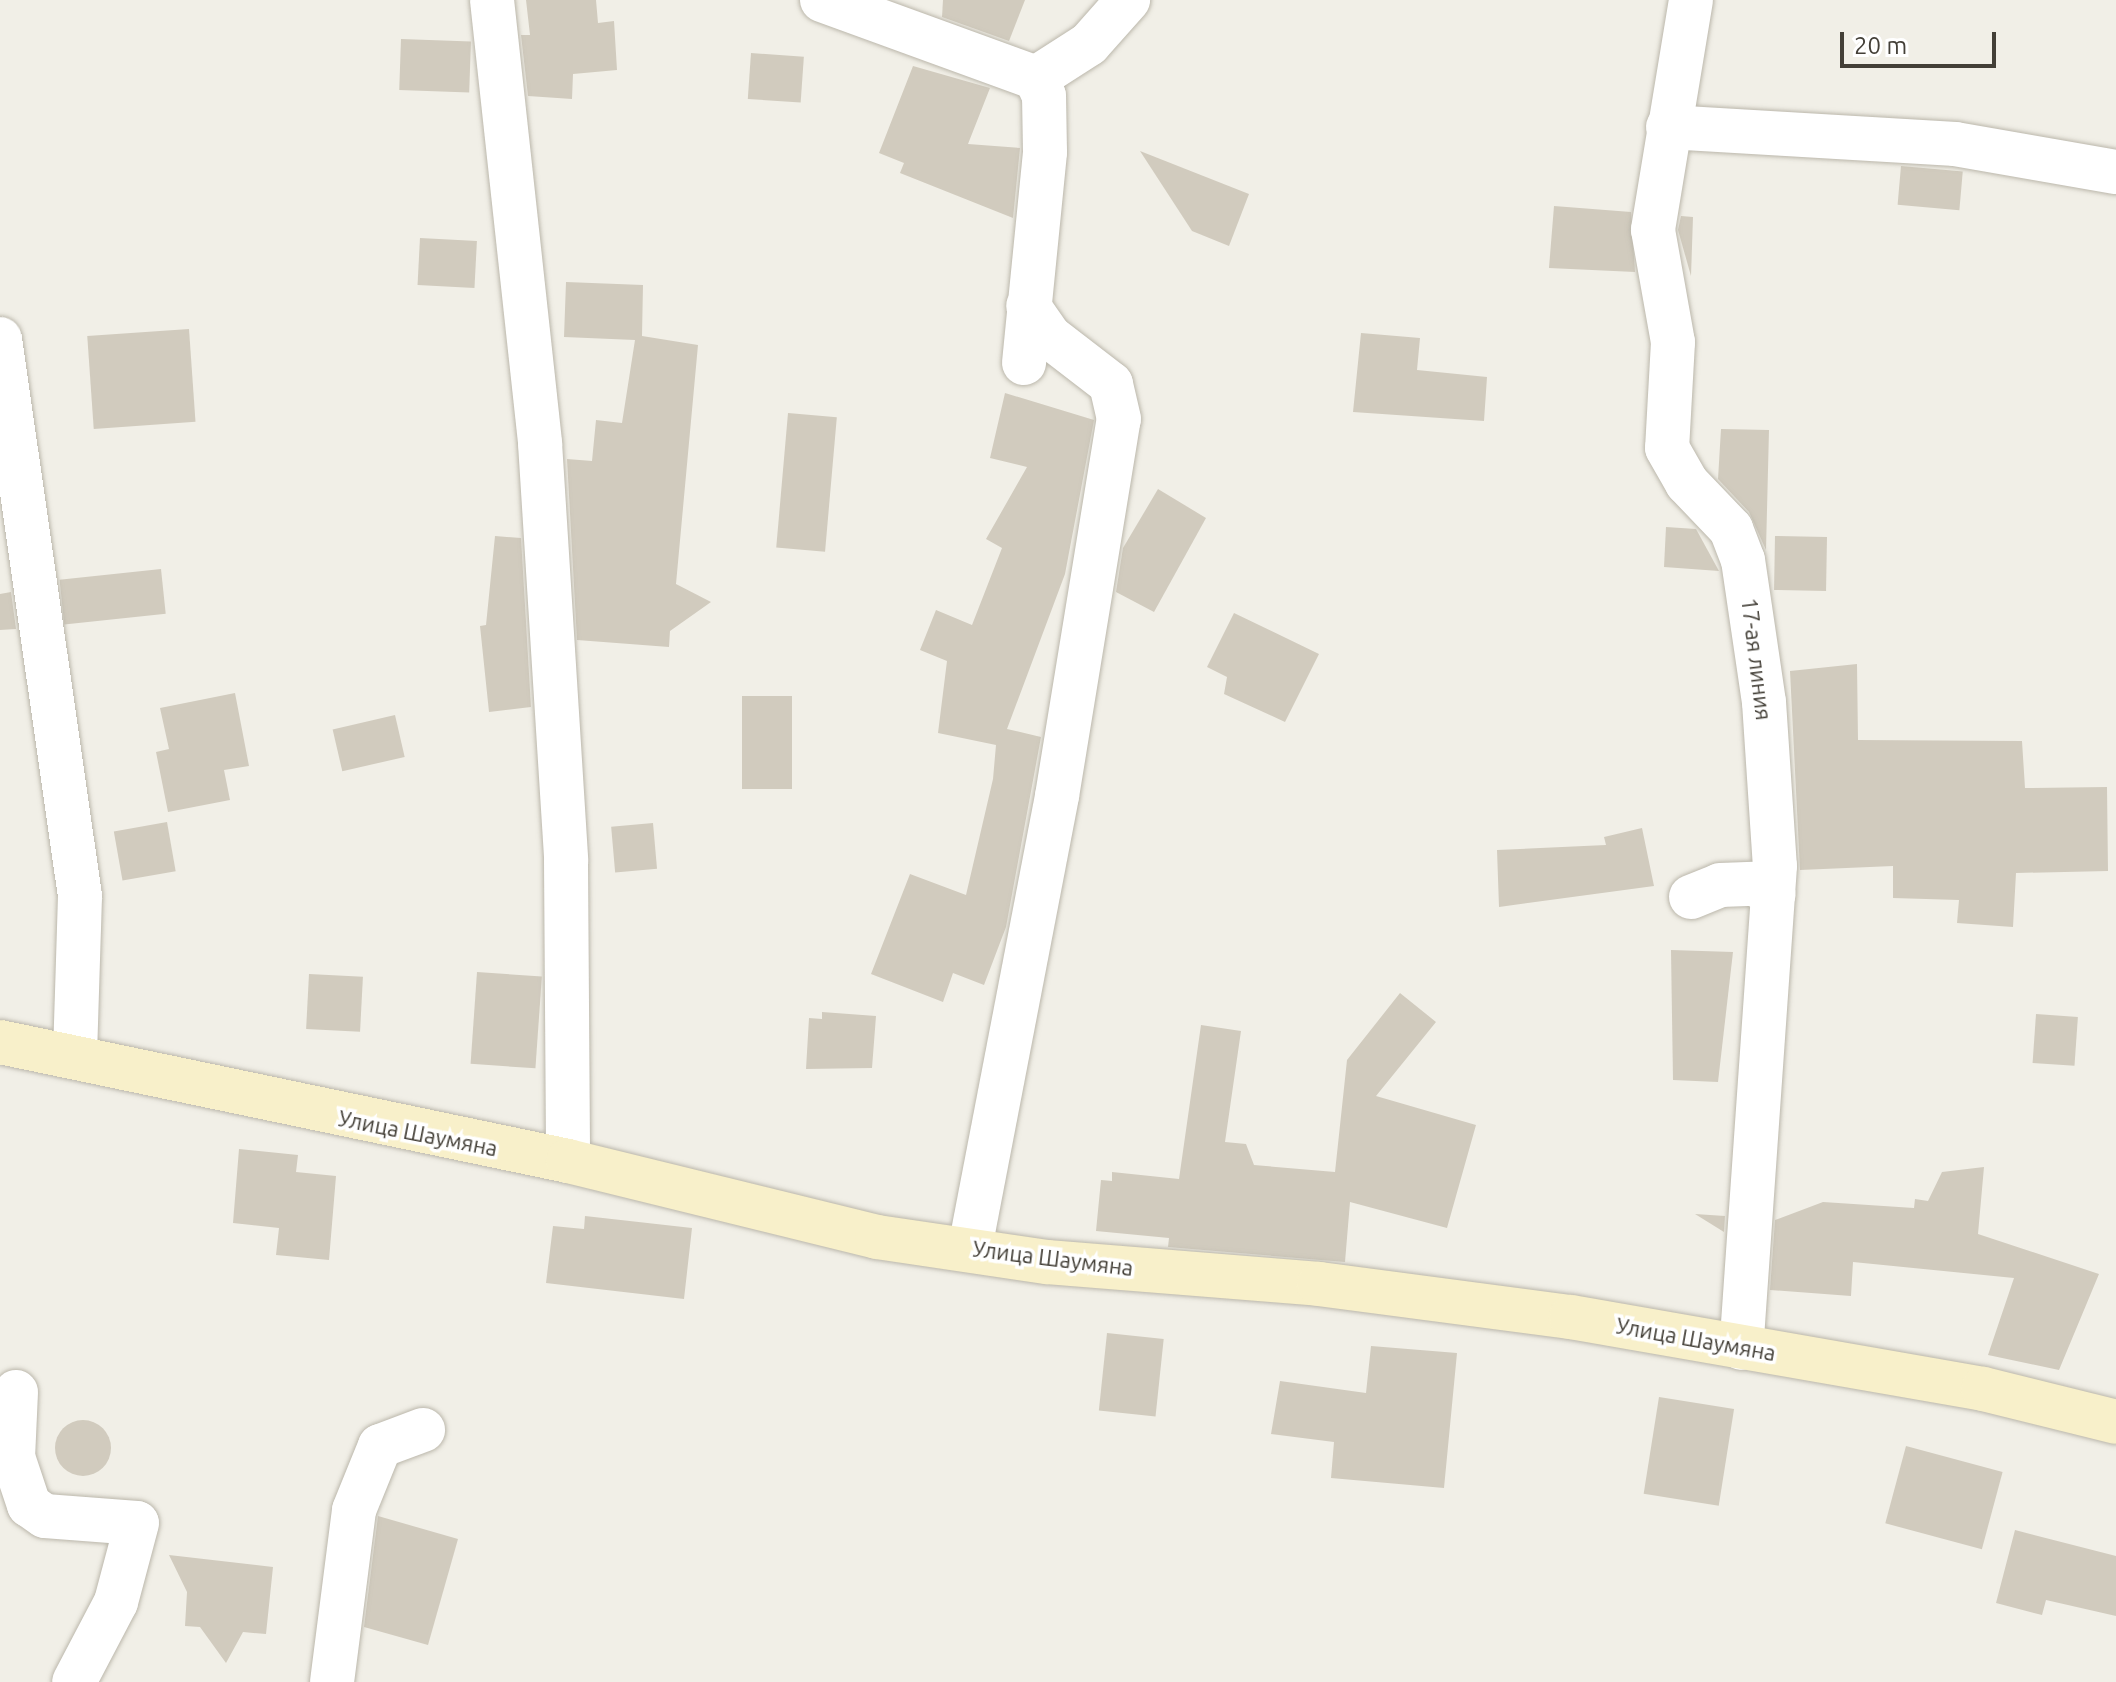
<!DOCTYPE html>
<html>
<head>
<meta charset="utf-8">
<style>
  body { margin:0 }
  #map { position:relative; width:2116px; height:1682px; overflow:hidden; background:#f1efe7; font-family:Ubuntu,sans-serif }
  div>[style] { position:absolute }
  .building>* { inset:0; background:#d1cbbe; transform-origin:0 0 }
  .round { border-radius:50% }
  .roads { filter:drop-shadow(0 0 2px #bbb7ab) drop-shadow(0 0 2px #bbb7ab) }
  .street>* { height:44px; margin:-22px; padding:0 22px; transform-origin:22px; border-radius:22px; background:#fff }
  .secondary>* { height:44px; margin:-22px; padding:0 22px; transform-origin:22px; border-radius:22px; background:#f8f0ca }
  span { translate:-50% -50%; white-space:nowrap; text-align:center; line-height:1.15; -webkit-text-stroke:7px #fff; paint-order:stroke }
  .street-label { font-size:22px; color:#433f37 }
  .scale { position:absolute; left:1840px; top:32px; width:156px; height:36px; box-sizing:border-box; border:4px solid #433f37; border-top:0; padding-left:10px; font-size:24px; line-height:28px; white-space:nowrap; color:#433f37; -webkit-text-stroke:6px #fff; paint-order:stroke }
</style>
</head>
<body>
<div id="map">
  <div class="building">
    <div style="clip-path:polygon(526px 0,596px 0,598px 23px,614px 21px,617px 70px,573px 74px,572px 99px,528px 96px,521px 35px,530px 35px)"></div>
    <div style="clip-path:polygon(943px 0,1025px 0,1009px 41px,942px 17px)"></div>
    <div style="left:401px;top:39px;width:70px;height:51px;rotate:2deg"></div>
    <div style="left:751px;top:53px;width:53px;height:46px;rotate:4deg"></div>
    <div style="clip-path:polygon(913px 66px,990px 88px,968px 144px,1020px 148px,1013px 218px,900px 173px,904px 163px,879px 153px)"></div>
    <div style="clip-path:polygon(1140px 151px,1249px 194px,1229px 246px,1192px 231px)"></div>
    <div style="left:1901px;top:166px;width:62px;height:39px;rotate:5deg"></div>
    <div style="clip-path:polygon(1554px 206px,1631px 212px,1635px 272px,1549px 268px)"></div>
    <div style="clip-path:polygon(1681px 216px,1693px 217px,1691px 276px,1678px 230px)"></div>
    <div style="left:420px;top:238px;width:57px;height:47px;rotate:3deg"></div>
    <div style="clip-path:polygon(566px 282px,643px 285px,642px 336px,698px 345px,676px 584px,711px 602px,670px 631px,669px 647px,577px 640px,567px 459px,592px 461px,596px 420px,622px 423px,635px 340px,564px 337px)"></div>
    <div style="left:189px;top:329px;width:93px;height:102px;rotate:86deg"></div>
    <div style="clip-path:polygon(1361px 333px,1420px 338px,1417px 370px,1487px 377px,1484px 421px,1353px 412px)"></div>
    <div style="clip-path:polygon(1005px 393px,1094px 420px,1065px 574px,1007px 729px,1041px 737px,1006px 927px,984px 985px,953px 973px,943px 1002px,871px 974px,910px 874px,966px 895px,993px 779px,996px 745px,938px 733px,947px 661px,920px 650px,936px 610px,972px 625px,1002px 548px,986px 539px,1027px 467px,990px 458px)"></div>
    <div style="left:788px;top:413px;width:49px;height:135px;rotate:5deg"></div>
    <div style="clip-path:polygon(1721px 429px,1769px 430px,1766px 550px,1749px 512px,1718px 479px)"></div>
    <div style="clip-path:polygon(1158px 489px,1206px 518px,1154px 612px,1116px 592px,1123px 548px)"></div>
    <div style="clip-path:polygon(1666px 527px,1696px 529px,1719px 571px,1664px 567px)"></div>
    <div style="clip-path:polygon(495px 536px,521px 538px,531px 707px,489px 712px,480px 626px,486px 625px)"></div>
    <div style="left:1775px;top:536px;width:52px;height:54px;rotate:1deg"></div>
    <div style="left:161px;top:569px;width:45px;height:102px;rotate:84deg"></div>
    <div style="clip-path:polygon(11px 592px,16px 629px,0 630px,0 594px)"></div>
    <div style="clip-path:polygon(1234px 613px,1319px 654px,1285px 722px,1224px 694px,1227px 677px,1207px 667px)"></div>
    <div style="clip-path:polygon(1857px 664px,1858px 740px,2022px 741px,2025px 788px,2107px 787px,2108px 871px,2016px 873px,2013px 927px,1957px 923px,1959px 900px,1893px 898px,1893px 866px,1800px 870px,1790px 671px)"></div>
    <div style="clip-path:polygon(235px 693px,249px 766px,224px 770px,230px 800px,168px 812px,156px 752px,169px 749px,160px 708px)"></div>
    <div style="left:742px;top:696px;width:50px;height:93px"></div>
    <div style="left:395px;top:715px;width:43px;height:64px;rotate:77deg"></div>
    <div style="left:167px;top:822px;width:50px;height:54px;rotate:80deg"></div>
    <div style="left:653px;top:823px;width:46px;height:42px;rotate:85deg"></div>
    <div style="clip-path:polygon(1642px 828px,1654px 886px,1499px 907px,1497px 850px,1606px 845px,1604px 837px)"></div>
    <div style="clip-path:polygon(1671px 950px,1733px 952px,1718px 1082px,1673px 1080px)"></div>
    <div style="left:477px;top:972px;width:65px;height:92px;rotate:4deg"></div>
    <div style="left:309px;top:974px;width:54px;height:55px;rotate:3deg"></div>
    <div style="clip-path:polygon(1400px 993px,1436px 1022px,1376px 1096px,1476px 1125px,1447px 1228px,1350px 1202px,1345px 1262px,1168px 1247px,1169px 1238px,1096px 1231px,1101px 1180px,1112px 1181px,1112px 1172px,1179px 1179px,1201px 1025px,1241px 1031px,1225px 1142px,1246px 1144px,1254px 1165px,1335px 1172px,1347px 1060px)"></div>
    <div style="clip-path:polygon(822px 1012px,876px 1016px,872px 1068px,806px 1069px,809px 1018px,822px 1019px)"></div>
    <div style="left:2036px;top:1014px;width:42px;height:49px;rotate:4deg"></div>
    <div style="clip-path:polygon(239px 1149px,298px 1155px,296px 1172px,336px 1176px,329px 1260px,276px 1255px,279px 1228px,233px 1223px)"></div>
    <div style="clip-path:polygon(1984px 1167px,1978px 1234px,2099px 1274px,2059px 1370px,1988px 1355px,2014px 1278px,1853px 1262px,1851px 1296px,1770px 1290px,1775px 1220px,1823px 1202px,1914px 1208px,1915px 1199px,1928px 1201px,1942px 1172px)"></div>
    <div style="clip-path:polygon(1695px 1214px,1725px 1216px,1724px 1232px)"></div>
    <div style="clip-path:polygon(585px 1216px,692px 1228px,684px 1299px,546px 1283px,553px 1226px,584px 1229px)"></div>
    <div style="left:1107px;top:1333px;width:57px;height:78px;rotate:6deg"></div>
    <div style="clip-path:polygon(1371px 1346px,1457px 1353px,1444px 1488px,1331px 1478px,1334px 1442px,1271px 1434px,1280px 1381px,1366px 1393px)"></div>
    <div style="left:1659px;top:1397px;width:76px;height:98px;rotate:9deg"></div>
    <div class="round" style="left:55px;top:1420px;width:56px;height:56px"></div>
    <div style="left:1906px;top:1446px;width:100px;height:80px;rotate:15deg"></div>
    <div style="clip-path:polygon(378px 1516px,458px 1539px,428px 1645px,364px 1627px)"></div>
    <div style="clip-path:polygon(2015px 1530px,2116px 1556px,2116px 1616px,2046px 1600px,2042px 1615px,1996px 1603px)"></div>
    <div style="clip-path:polygon(169px 1555px,273px 1567px,266px 1634px,243px 1632px,226px 1663px,200px 1627px,185px 1626px,187px 1592px)"></div>
  </div>
  <div class="roads">
    <div class="street">
      <div style="left:492px;top:0;width:446px;rotate:83.8deg"></div>
      <div style="left:540px;top:443px;width:419px;rotate:86.4deg"></div>
      <div style="left:566px;top:861px;width:300px;rotate:89.6deg"></div>
      <div style="left:822px;top:0;width:228px;rotate:20deg"></div>
      <div style="left:1036px;top:78px;width:63px;rotate:-32.7deg"></div>
      <div style="left:1089px;top:44px;width:59px;rotate:-48.4deg"></div>
      <div style="left:1691px;top:0;width:233px;rotate:99.4deg"></div>
      <div style="left:1653px;top:230px;width:114px;rotate:79.9deg"></div>
      <div style="left:1673px;top:342px;width:106px;rotate:93.2deg"></div>
      <div style="left:1667px;top:448px;width:40px;rotate:60.3deg"></div>
      <div style="left:1687px;top:483px;width:64px;rotate:46.3deg"></div>
      <div style="left:1731px;top:529px;width:33px;rotate:69deg"></div>
      <div style="left:1743px;top:560px;width:144px;rotate:81.6deg"></div>
      <div style="left:1764px;top:702px;width:164px;rotate:86.2deg"></div>
      <div style="left:1775px;top:866px;width:483px;rotate:94deg"></div>
      <div style="left:1668px;top:127px;width:288px;rotate:3.4deg"></div>
      <div style="left:1955px;top:144px;width:163px;rotate:9.9deg"></div>
      <div style="left:0;top:339px;width:563px;rotate:81.83deg"></div>
      <div style="left:80px;top:896px;width:159px;rotate:91.8deg"></div>
      <div style="left:1024px;top:363px;width:212px;rotate:-84.3deg"></div>
      <div style="left:1045px;top:152px;width:56px;rotate:-91deg"></div>
      <div style="left:1044px;top:96px;width:20px;rotate:-114deg"></div>
      <div style="left:1691px;top:897px;width:31px;rotate:-22deg"></div>
      <div style="left:1720px;top:885px;width:34px;rotate:-2deg"></div>
      <div style="left:1754px;top:884px;width:22px;rotate:27deg"></div>
      <div style="left:970px;top:1248px;width:460px;rotate:-79.1deg"></div>
      <div style="left:1057px;top:796px;width:382px;rotate:-80.7deg"></div>
      <div style="left:1119px;top:419px;width:36px;rotate:-103deg"></div>
      <div style="left:1111px;top:384px;width:77px;rotate:-142.4deg"></div>
      <div style="left:1050px;top:337px;width:38px;rotate:-125deg"></div>
      <div style="left:16px;top:1392px;width:65px;rotate:92.6deg"></div>
      <div style="left:13px;top:1457px;width:51px;rotate:71.6deg"></div>
      <div style="left:29px;top:1505px;width:19px;rotate:35deg"></div>
      <div style="left:45px;top:1516px;width:92px;rotate:4.4deg"></div>
      <div style="left:137px;top:1523px;width:82px;rotate:104.9deg"></div>
      <div style="left:116px;top:1602px;width:90px;rotate:117.7deg"></div>
      <div style="left:332px;top:1682px;width:173px;rotate:-82.7deg"></div>
      <div style="left:354px;top:1510px;width:69px;rotate:-67.9deg"></div>
      <div style="left:380px;top:1446px;width:46px;rotate:-20.4deg"></div>
    </div>
    <div class="secondary">
      <div style="left:0;top:1042px;width:580px;rotate:11.83deg"></div>
      <div style="left:568px;top:1161px;width:318px;rotate:13.8deg"></div>
      <div style="left:877px;top:1237px;width:172px;rotate:8.4deg"></div>
      <div style="left:1047px;top:1262px;width:273px;rotate:4.6deg"></div>
      <div style="left:1319px;top:1284px;width:254px;rotate:7.5deg"></div>
      <div style="left:1571px;top:1317px;width:418px;rotate:9.9deg"></div>
      <div style="left:1983px;top:1389px;width:137px;rotate:13.9deg"></div>
    </div>
  </div>
  <div class="street-label">
    <span style="left:1757px;top:659px;rotate:83deg">17-ая линия</span>
    <span style="left:418px;top:1133px;rotate:11deg">Улица Шаумяна</span>
    <span style="left:1053px;top:1258px;rotate:7deg">Улица Шаумяна</span>
    <span style="left:1696px;top:1339px;rotate:10deg">Улица Шаумяна</span>
  </div>
  <div class="scale">20 m</div>
</div>
</body>
</html>
